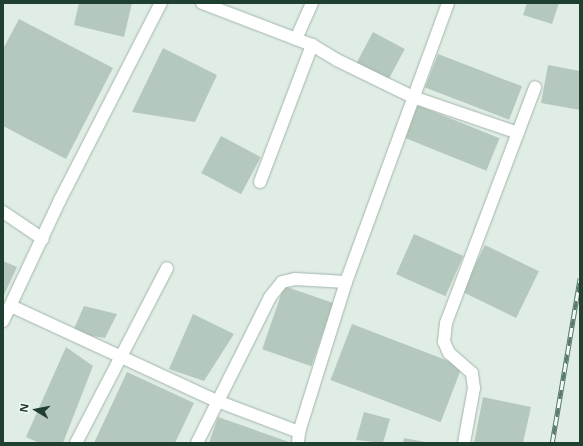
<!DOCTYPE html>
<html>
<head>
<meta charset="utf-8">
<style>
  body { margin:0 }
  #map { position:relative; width:583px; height:446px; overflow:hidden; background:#e0ede5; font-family:"Noto Sans",sans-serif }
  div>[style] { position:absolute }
  .building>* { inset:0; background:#b5c8bd; transform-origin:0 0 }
  .roads { filter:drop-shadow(0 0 1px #a2b5ab) drop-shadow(0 0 1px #a2b5ab) }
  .minor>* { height:12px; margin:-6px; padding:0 6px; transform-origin:6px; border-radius:6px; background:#fff }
  .tertiary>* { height:12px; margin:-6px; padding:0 6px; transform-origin:6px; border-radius:6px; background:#fff }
  .rail>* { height:4.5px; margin-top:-2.25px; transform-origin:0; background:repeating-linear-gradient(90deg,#f1f9f3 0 9px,#597b6b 0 18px); box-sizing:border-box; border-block:1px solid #597b6b }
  span { translate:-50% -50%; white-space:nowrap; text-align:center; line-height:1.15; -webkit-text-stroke:3px #f1f9f3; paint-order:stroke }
  .frame { position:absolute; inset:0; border:4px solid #1f3f30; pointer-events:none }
  .north { position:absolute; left:16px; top:390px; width:40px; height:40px; -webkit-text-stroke:3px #f1f9f3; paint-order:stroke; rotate:280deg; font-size:11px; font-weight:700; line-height:16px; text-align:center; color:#1f3f30 }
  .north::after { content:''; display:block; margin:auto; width:14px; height:18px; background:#1f3f30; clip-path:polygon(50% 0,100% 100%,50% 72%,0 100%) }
</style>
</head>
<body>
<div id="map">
  <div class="building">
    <div style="clip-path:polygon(79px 3px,132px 3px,124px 37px,74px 25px)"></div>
    <div style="clip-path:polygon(527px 3px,559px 3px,552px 24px,523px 15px)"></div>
    <div style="clip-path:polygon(19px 19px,113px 68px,66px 159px,3px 126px,3px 49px)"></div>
    <div style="left:373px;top:32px;width:36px;height:35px;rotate:28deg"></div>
    <div style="clip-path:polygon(163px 48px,217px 75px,195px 122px,132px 112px)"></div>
    <div style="left:438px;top:54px;width:90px;height:36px;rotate:21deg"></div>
    <div style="clip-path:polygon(548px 65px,580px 71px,580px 110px,541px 103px)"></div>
    <div style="left:417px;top:105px;width:89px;height:35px;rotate:22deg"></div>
    <div style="left:221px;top:136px;width:45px;height:42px;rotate:28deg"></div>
    <div style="left:414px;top:234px;width:54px;height:44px;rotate:24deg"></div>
    <div style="left:485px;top:245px;width:60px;height:52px;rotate:26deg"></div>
    <div style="clip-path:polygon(3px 261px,17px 267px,3px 297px)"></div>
    <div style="left:284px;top:286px;width:52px;height:67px;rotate:19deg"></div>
    <div style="clip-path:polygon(84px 306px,117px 314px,105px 338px,72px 333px)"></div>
    <div style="clip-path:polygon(193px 314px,234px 334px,204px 381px,169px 369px)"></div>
    <div style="left:352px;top:324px;width:118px;height:60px;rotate:21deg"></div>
    <div style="clip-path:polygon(66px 347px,93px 366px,63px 443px,39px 443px,26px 437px)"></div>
    <div style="clip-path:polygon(127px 372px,194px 403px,175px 443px,94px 443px)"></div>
    <div style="clip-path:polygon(483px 397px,531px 407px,523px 443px,474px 443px)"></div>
    <div style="clip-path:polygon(364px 412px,390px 419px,383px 443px,356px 440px)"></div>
    <div style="clip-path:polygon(218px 417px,292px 443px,209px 443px)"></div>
    <div style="clip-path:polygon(404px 438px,425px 442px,424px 443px,403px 443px)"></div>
  </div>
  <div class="roads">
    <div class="minor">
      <div style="left:202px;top:3px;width:118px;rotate:20.9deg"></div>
      <div style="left:312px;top:45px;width:29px;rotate:31deg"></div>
      <div style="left:337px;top:60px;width:85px;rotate:26deg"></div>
      <div style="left:413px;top:97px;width:111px;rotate:18.9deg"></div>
      <div style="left:296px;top:39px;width:39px;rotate:-66deg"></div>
      <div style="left:260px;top:182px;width:147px;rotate:-69.2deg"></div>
      <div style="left:3px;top:212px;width:48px;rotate:34deg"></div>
      <div style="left:11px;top:306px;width:227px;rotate:24.8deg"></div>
      <div style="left:217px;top:401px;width:88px;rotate:20.7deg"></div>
      <div style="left:76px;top:443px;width:197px;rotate:-62.5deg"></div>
      <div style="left:197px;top:443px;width:163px;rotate:-63.4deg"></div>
      <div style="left:270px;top:297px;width:19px;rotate:-51deg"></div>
      <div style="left:282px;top:282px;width:13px;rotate:-13deg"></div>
      <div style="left:295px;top:279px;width:51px;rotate:3.4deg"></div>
      <div style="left:298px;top:443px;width:11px;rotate:-85deg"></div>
      <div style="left:299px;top:432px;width:157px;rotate:-72.6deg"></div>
      <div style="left:346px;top:282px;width:297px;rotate:-69.9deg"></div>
      <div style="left:464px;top:443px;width:56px;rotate:-79.7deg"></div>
      <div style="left:474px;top:388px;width:15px;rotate:-98deg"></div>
      <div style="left:472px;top:373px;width:30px;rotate:-139deg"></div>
      <div style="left:449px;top:353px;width:12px;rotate:-114deg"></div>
      <div style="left:444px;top:342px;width:19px;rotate:-84deg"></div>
      <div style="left:446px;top:323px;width:252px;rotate:-69.3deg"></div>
    </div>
    <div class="tertiary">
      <div style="left:3px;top:321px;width:134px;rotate:-64.8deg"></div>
      <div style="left:60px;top:200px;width:221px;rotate:-62.9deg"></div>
    </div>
  </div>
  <div class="rail">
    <div style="left:552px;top:443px;width:167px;rotate:-80.4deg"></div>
  </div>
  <div class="frame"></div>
  <div class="north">N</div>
</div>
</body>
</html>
